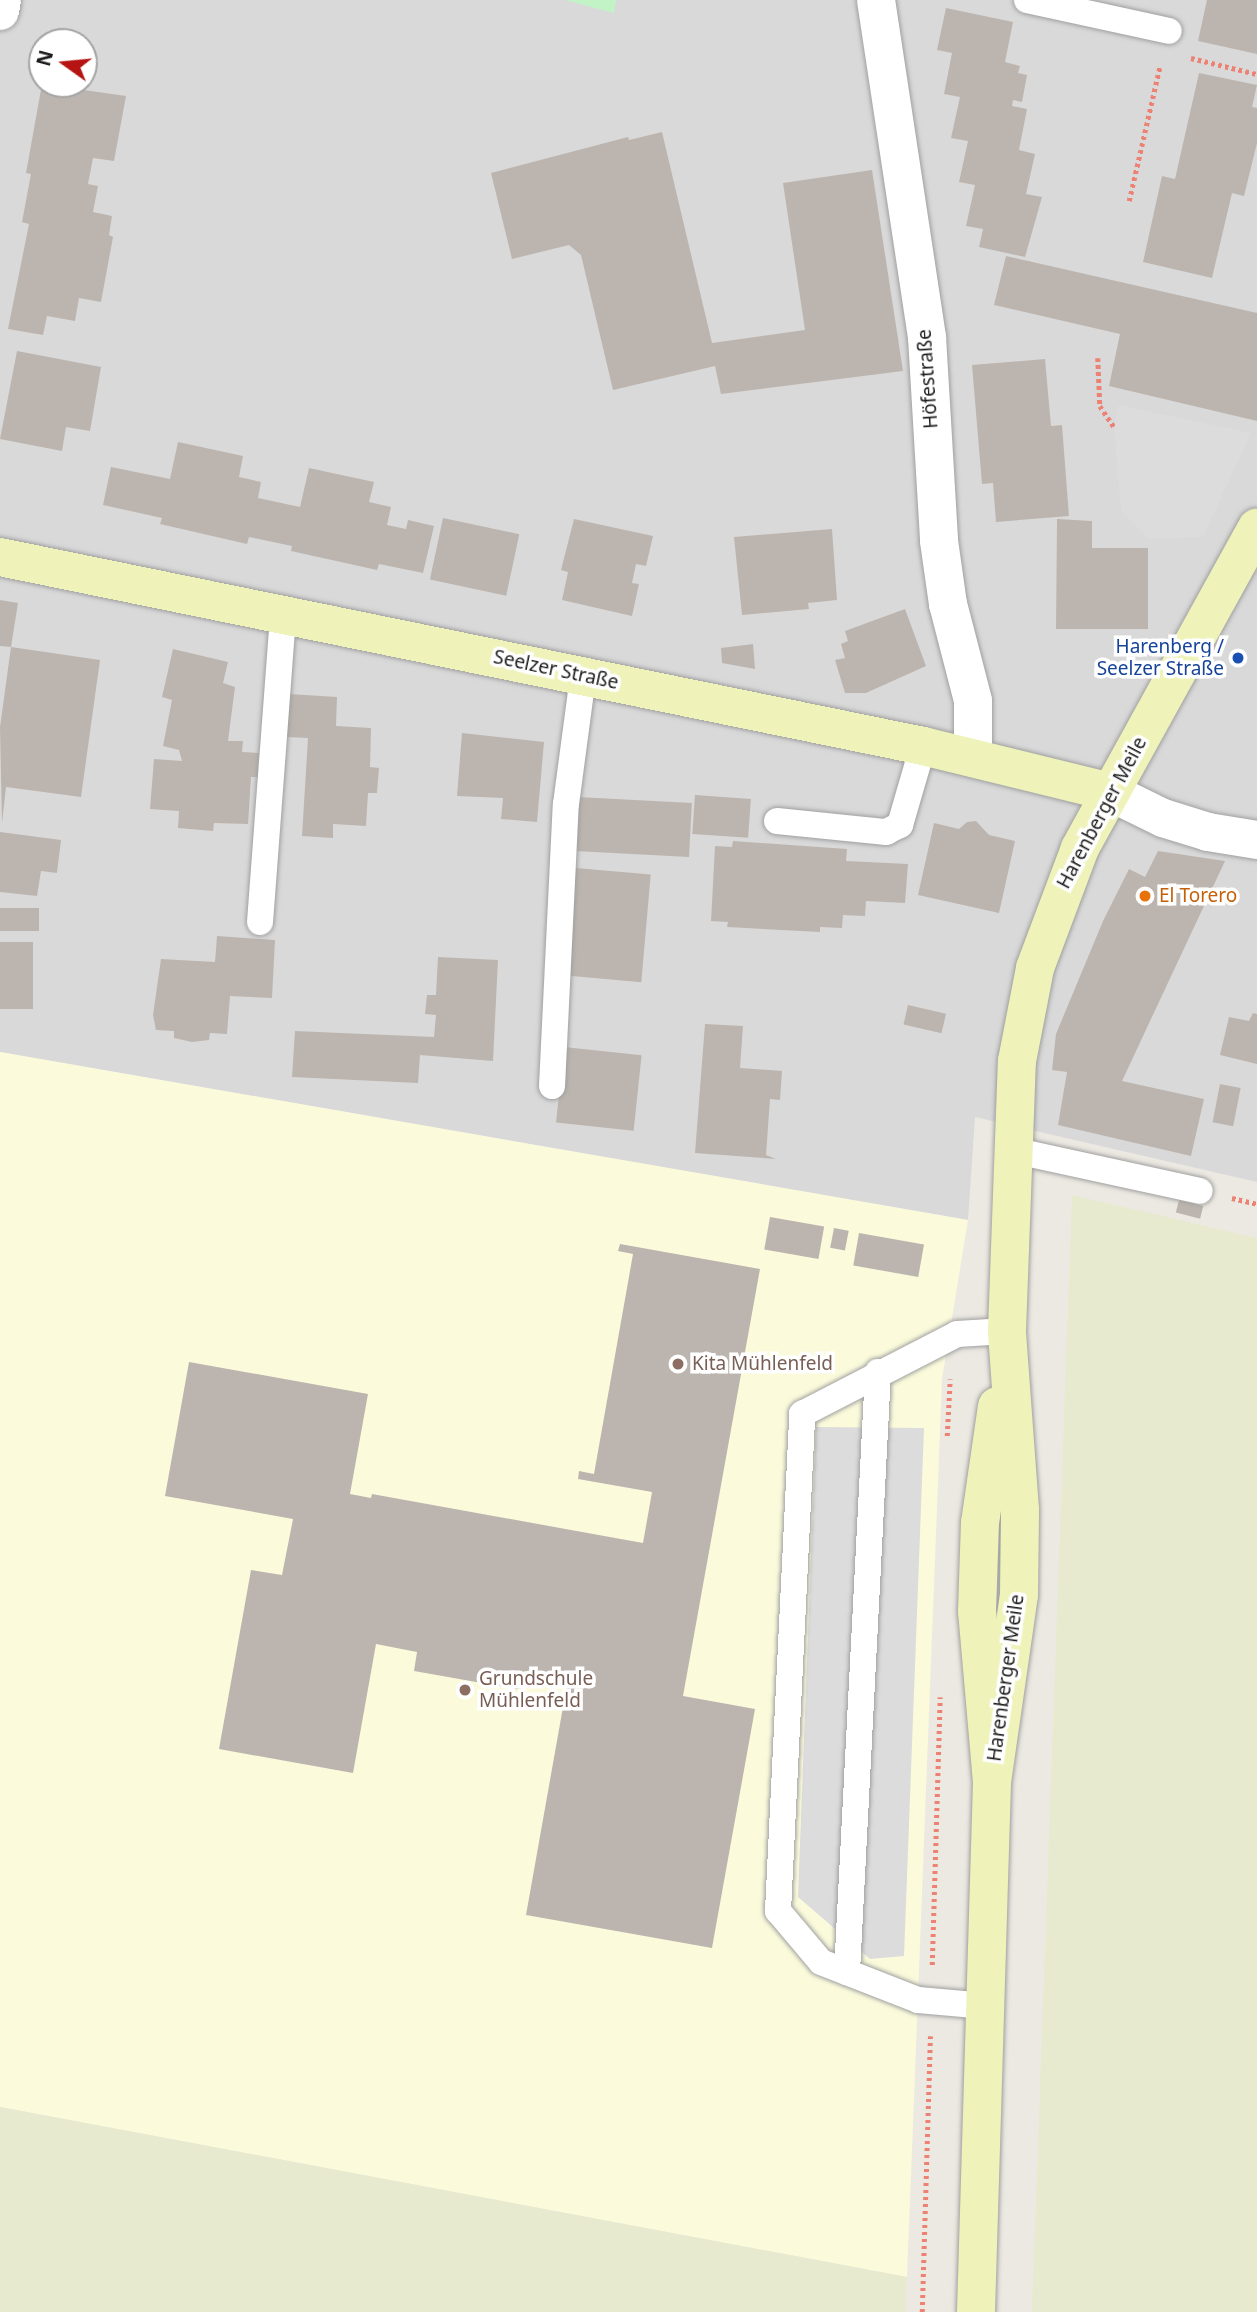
<!DOCTYPE html>
<html>
<head>
<meta charset="utf-8">
<style>
  body { margin:0 }
  #map { position:relative; width:1257px; height:2312px; overflow:hidden; background:#ece9e2; font-family:"Noto Sans",sans-serif }
  div>[style] { position:absolute }
  .residential>* { inset:0; background:#dad9d9 }
  .education>* { inset:0; background:#fbfbdc }
  .farmland>* { inset:0; background:#e7eacf }
  .park>* { inset:0; background:#c2f3c6 }
  .parking>* { inset:0; background:#dcdcdc }
  .building>* { inset:0; background:#bcb5af; transform-origin:0 0 }
  .path>* { height:4.5px; margin-top:-2.25px; transform-origin:0; background:repeating-linear-gradient(90deg,#ec8174 0 3.5px,transparent 0 7px) }
  .roads { filter:drop-shadow(0 0 2px #a0a0a0) drop-shadow(0 0 2px #a0a0a0) }
  .service>* { height:26px; margin:-13px; padding:0 13px; transform-origin:13px; border-radius:13px; background:#fff }
  .minor>* { height:38px; margin:-19px; padding:0 19px; transform-origin:19px; border-radius:19px; background:#fff }
  .secondary>* { height:38px; margin:-19px; padding:0 19px; transform-origin:19px; border-radius:19px; background:#eff3ba }
  .dots>* { width:19px; height:19px; translate:-50% -50%; box-sizing:border-box; border:4px solid #fff; border-radius:50% }
  span { translate:-50% -50%; white-space:nowrap; text-align:center; line-height:1.15; -webkit-text-stroke:7px #fff; paint-order:stroke }
  .street-label { font-size:19px; color:#1c1c1c }
  .transit-label { font-size:19px; color:#164399 }
  .right { translate:-100% -50%; text-align:right }
  .food-label { font-size:19px; color:#c56008 }
  .left { translate:0 -50%; text-align:left }
  .education-label { font-size:19px; color:#785e54 }
  .north { position:absolute; left:28px; top:28px; width:70px; height:70px; box-sizing:border-box; background:#fff; border:2px solid #a4a4a4; border-radius:50%; rotate:285deg; font-size:19px; font-weight:700; line-height:28px; text-align:center; color:#1c1c1c }
  .north::after { content:''; display:block; margin:auto; width:24px; height:32px; background:#b51413; clip-path:polygon(50% 0,100% 100%,50% 72%,0 100%) }
</style>
</head>
<body>
<div id="map">
  <div class="residential">
    <div style="clip-path:polygon(evenodd,0 0,1257px 0,1257px 1182px,975px 1117px,968px 1220px,0 1052px,0 0,42px 42px,84px 42px,84px 84px,42px 84px,42px 42px)"></div>
  </div>
  <div class="education">
    <div style="clip-path:polygon(0 1052px,968px 1220px,942px 1379px,907px 2277px,0 2107px)"></div>
  </div>
  <div class="farmland">
    <div style="clip-path:polygon(1072px 1195px,1257px 1238px,1257px 2312px,1032px 2312px)"></div>
    <div style="clip-path:polygon(0 2107px,907px 2277px,906px 2312px,0 2312px)"></div>
  </div>
  <div class="park">
    <div style="clip-path:polygon(565px 0,616px 0,614px 13px)"></div>
  </div>
  <div class="parking">
    <div style="clip-path:polygon(1119px 405px,1251px 433px,1203px 537px,1149px 539px,1121px 511px,1114px 427px)"></div>
    <div style="clip-path:polygon(816px 1427px,924px 1428px,904px 1956px,870px 1959px,798px 1897px)"></div>
  </div>
  <div class="building">
    <div style="clip-path:polygon(1207px 0,1257px 0,1257px 54px,1198px 41px)"></div>
    <div style="clip-path:polygon(946px 8px,1013px 22px,1005px 62px,1020px 66px,1018px 73px,1027px 75px,1022px 102px,1013px 100px,1012px 106px,1027px 109px,1019px 150px,1035px 154px,1026px 194px,1042px 197px,1025px 257px,979px 247px,983px 229px,966px 226px,975px 185px,959px 182px,968px 141px,951px 138px,960px 97px,944px 94px,952px 53px,937px 50px)"></div>
    <div style="clip-path:polygon(1199px 73px,1257px 85px,1252px 107px,1257px 108px,1257px 143px,1244px 196px,1232px 193px,1212px 278px,1143px 262px,1162px 176px,1175px 179px)"></div>
    <div style="clip-path:polygon(42px 84px,126px 96px,114px 161px,93px 158px,88px 184px,98px 186px,93px 212px,112px 216px,109px 235px,113px 237px,101px 302px,79px 298px,75px 321px,47px 316px,43px 335px,8px 329px,29px 224px,22px 222px,31px 174px,26px 173px)"></div>
    <div style="clip-path:polygon(662px 132px,712px 343px,805px 330px,783px 183px,872px 170px,903px 371px,721px 394px,715px 366px,613px 390px,581px 255px,569px 245px,512px 259px,491px 173px,628px 137px,629px 140px)"></div>
    <div style="clip-path:polygon(1006px 256px,1257px 313px,1257px 421px,1109px 386px,1120px 334px,994px 305px)"></div>
    <div style="clip-path:polygon(17px 351px,101px 367px,90px 431px,66px 427px,62px 451px,0 439px)"></div>
    <div style="clip-path:polygon(1045px 359px,1051px 426px,1062px 425px,1069px 516px,996px 522px,993px 483px,982px 484px,972px 365px)"></div>
    <div style="clip-path:polygon(178px 442px,243px 456px,239px 477px,261px 482px,258px 498px,300px 507px,309px 468px,374px 482px,369px 502px,391px 507px,387px 525px,406px 529px,408px 520px,434px 526px,423px 573px,379px 564px,377px 570px,291px 551px,292px 546px,249px 537px,247px 544px,160px 524px,162px 518px,103px 505px,111px 467px,170px 479px)"></div>
    <div style="left:443px;top:518px;width:78px;height:63px;rotate:12deg"></div>
    <div style="clip-path:polygon(574px 519px,653px 536px,646px 566px,636px 564px,632px 583px,639px 584px,632px 616px,562px 600px,568px 572px,561px 570px)"></div>
    <div style="clip-path:polygon(1057px 519px,1092px 521px,1092px 548px,1148px 548px,1148px 629px,1056px 629px)"></div>
    <div style="clip-path:polygon(832px 529px,837px 600px,808px 603px,809px 609px,742px 615px,734px 537px)"></div>
    <div style="clip-path:polygon(0 600px,18px 603px,11px 647px,0 646px)"></div>
    <div style="clip-path:polygon(905px 609px,926px 666px,866px 693px,845px 693px,835px 660px,845px 658px,841px 644px,848px 641px,845px 631px)"></div>
    <div style="clip-path:polygon(753px 644px,755px 669px,722px 663px,721px 648px)"></div>
    <div style="clip-path:polygon(11px 647px,100px 660px,81px 797px,6px 787px,2px 823px,0 727px)"></div>
    <div style="clip-path:polygon(173px 649px,228px 662px,223px 683px,235px 687px,228px 741px,243px 741px,242px 752px,259px 753px,258px 777px,251px 777px,248px 824px,214px 823px,213px 831px,178px 828px,179px 811px,150px 809px,154px 759px,182px 761px,179px 750px,163px 746px,172px 700px,162px 697px)"></div>
    <div style="clip-path:polygon(289px 694px,337px 697px,336px 726px,371px 728px,370px 767px,379px 768px,377px 793px,368px 793px,366px 826px,333px 824px,333px 838px,302px 836px,308px 738px,287px 737px)"></div>
    <div style="clip-path:polygon(462px 733px,544px 742px,537px 822px,501px 819px,503px 798px,457px 796px)"></div>
    <div style="left:695px;top:795px;width:56px;height:39px;rotate:4deg"></div>
    <div style="left:578px;top:797px;width:114px;height:54px;rotate:3deg"></div>
    <div style="clip-path:polygon(976px 821px,989px 835px,1015px 841px,999px 913px,918px 895px,934px 823px,959px 829px,967px 822px)"></div>
    <div style="clip-path:polygon(0 832px,61px 840px,57px 873px,41px 871px,37px 896px,0 892px)"></div>
    <div style="clip-path:polygon(733px 841px,847px 849px,846px 861px,908px 864px,905px 903px,866px 901px,865px 916px,843px 915px,842px 928px,820px 927px,820px 932px,727px 927px,728px 922px,711px 921px,715px 846px,732px 847px)"></div>
    <div style="clip-path:polygon(1158px 851px,1225px 861px,1122px 1081px,1204px 1099px,1191px 1156px,1058px 1125px,1067px 1072px,1052px 1070px,1056px 1034px,1103px 921px,1129px 869px,1145px 877px)"></div>
    <div style="left:576px;top:868px;width:75px;height:108px;rotate:5deg"></div>
    <div style="left:0;top:908px;width:39px;height:23px"></div>
    <div style="clip-path:polygon(217px 936px,275px 940px,272px 998px,230px 996px,227px 1034px,210px 1033px,209px 1040px,192px 1042px,174px 1038px,174px 1031px,156px 1030px,153px 1015px,161px 959px,215px 962px)"></div>
    <div style="left:0;top:942px;width:33px;height:67px"></div>
    <div style="clip-path:polygon(438px 957px,498px 960px,493px 1061px,420px 1055px,418px 1083px,292px 1077px,295px 1031px,434px 1037px,436px 1015px,425px 1014px,427px 995px,436px 995px)"></div>
    <div style="left:908px;top:1005px;width:39px;height:20px;rotate:13deg"></div>
    <div style="clip-path:polygon(1253px 1013px,1257px 1014px,1257px 1064px,1220px 1055px,1229px 1017px,1249px 1021px)"></div>
    <div style="clip-path:polygon(705px 1024px,743px 1026px,740px 1068px,782px 1071px,780px 1100px,770px 1099px,766px 1155px,776px 1159px,695px 1153px)"></div>
    <div style="left:564px;top:1047px;width:78px;height:76px;rotate:6deg"></div>
    <div style="left:1220px;top:1084px;width:21px;height:39px;rotate:11deg"></div>
    <div style="left:1179px;top:1200px;width:25px;height:13px;rotate:14deg"></div>
    <div style="left:770px;top:1217px;width:55px;height:33px;rotate:10deg"></div>
    <div style="left:834px;top:1228px;width:15px;height:20px;rotate:11deg"></div>
    <div style="left:859px;top:1233px;width:66px;height:33px;rotate:10deg"></div>
    <div style="clip-path:polygon(620px 1244px,760px 1269px,683px 1696px,755px 1709px,712px 1948px,526px 1915px,568px 1679px,524px 1671px,521px 1690px,414px 1671px,417px 1652px,376px 1644px,353px 1773px,219px 1749px,251px 1570px,282px 1575px,293px 1519px,165px 1496px,189px 1362px,368px 1394px,350px 1494px,371px 1498px,372px 1494px,643px 1543px,652px 1492px,578px 1479px,579px 1471px,594px 1474px,633px 1254px,618px 1251px)"></div>
  </div>
  <div class="path">
    <div style="left:1191px;top:58px;width:68px;rotate:13.6deg"></div>
    <div style="left:1129px;top:201px;width:139px;rotate:-77.1deg"></div>
    <div style="left:1098px;top:358px;width:48px;rotate:87.6deg"></div>
    <div style="left:1100px;top:406px;width:25px;rotate:56deg"></div>
    <div style="left:1232px;top:1198px;width:26px;rotate:13deg"></div>
    <div style="left:947px;top:1436px;width:57px;rotate:-87deg"></div>
    <div style="left:932px;top:1965px;width:268px;rotate:-88.3deg"></div>
    <div style="left:922px;top:2312px;width:276px;rotate:-88.3deg"></div>
  </div>
  <div class="roads">
    <div class="service">
      <div style="left:1027px;top:0;width:145px;rotate:12.3deg"></div>
      <div style="left:777px;top:821px;width:110px;rotate:5.8deg"></div>
      <div style="left:886px;top:832px;width:16px;rotate:-27deg"></div>
      <div style="left:900px;top:825px;width:82px;rotate:-73.8deg"></div>
      <div style="left:260px;top:922px;width:310px;rotate:-85.7deg"></div>
      <div style="left:552px;top:1086px;width:282px;rotate:-87.2deg"></div>
      <div style="left:566px;top:804px;width:129px;rotate:-82.4deg"></div>
      <div style="left:1012px;top:1150px;width:192px;rotate:12.3deg"></div>
      <div style="left:847px;top:1972px;width:601px;rotate:-87.04deg"></div>
      <div style="left:986px;top:2006px;width:68px;rotate:-175deg"></div>
      <div style="left:918px;top:2000px;width:104px;rotate:-158.6deg"></div>
      <div style="left:821px;top:1962px;width:67px;rotate:-130.1deg"></div>
      <div style="left:778px;top:1911px;width:498px;rotate:-87.2deg"></div>
      <div style="left:802px;top:1414px;width:174px;rotate:-27.3deg"></div>
      <div style="left:957px;top:1334px;width:50px;rotate:-3.4deg"></div>
    </div>
    <div class="minor">
      <div style="left:876px;top:0;width:341px;rotate:81.4deg"></div>
      <div style="left:927px;top:337px;width:204px;rotate:86.6deg"></div>
      <div style="left:939px;top:541px;width:64px;rotate:81.9deg"></div>
      <div style="left:948px;top:604px;width:100px;rotate:75.5deg"></div>
      <div style="left:973px;top:701px;width:57px;rotate:90deg"></div>
      <div style="left:0;top:11px;width:11px;rotate:-80deg"></div>
      <div style="left:1110px;top:792px;width:59px;rotate:26.1deg"></div>
      <div style="left:1163px;top:818px;width:47px;rotate:17.3deg"></div>
      <div style="left:1208px;top:832px;width:50px;rotate:9.3deg"></div>
    </div>
    <div class="secondary">
      <div style="left:0;top:557px;width:942px;rotate:11.57deg"></div>
      <div style="left:923px;top:746px;width:193px;rotate:13.8deg"></div>
      <div style="left:992px;top:1782px;width:189px;rotate:-81.8deg"></div>
      <div style="left:1019px;top:1595px;width:85px;rotate:-89.3deg"></div>
      <div style="left:1020px;top:1510px;width:179px;rotate:-94.2deg"></div>
      <div style="left:1007px;top:1331px;width:270px;rotate:-87.9deg"></div>
      <div style="left:1017px;top:1061px;width:95px;rotate:-79deg"></div>
      <div style="left:1035px;top:968px;width:128px;rotate:-69.4deg"></div>
      <div style="left:1080px;top:848px;width:366px;rotate:-61.1deg"></div>
      <div style="left:976px;top:2312px;width:530px;rotate:-88.27deg"></div>
      <div style="left:992px;top:1782px;width:171px;rotate:-95deg"></div>
      <div style="left:977px;top:1612px;width:89px;rotate:-88.1deg"></div>
      <div style="left:980px;top:1523px;width:118px;rotate:-81.7deg"></div>
    </div>
  </div>
  <div class="dots">
    <div style="left:1238px;top:658px;background:#1a4fb4"></div>
    <div style="left:1145px;top:896px;background:#e8710a"></div>
    <div style="left:678px;top:1364px;background:#8d6e63"></div>
    <div style="left:465px;top:1690px;background:#8d6e63"></div>
  </div>
  <div class="street-label">
    <span style="left:928px;top:379px;rotate:-94deg">Höfestraße</span>
    <span style="left:556px;top:670px;rotate:12deg">Seelzer Straße</span>
    <span style="left:1102px;top:813px;rotate:-62deg">Harenberger Meile</span>
    <span style="left:1006px;top:1678px;rotate:-82deg">Harenberger Meile</span>
  </div>
  <div class="transit-label">
    <span class="right" style="left:1224px;top:658px">Harenberg /<br>Seelzer Straße</span>
  </div>
  <div class="food-label">
    <span class="left" style="left:1159px;top:896px">El Torero</span>
  </div>
  <div class="education-label">
    <span class="left" style="left:692px;top:1364px">Kita Mühlenfeld</span>
    <span class="left" style="left:479px;top:1690px">Grundschule<br>Mühlenfeld</span>
  </div>
  <div class="north">N</div>
</div>
</body>
</html>
